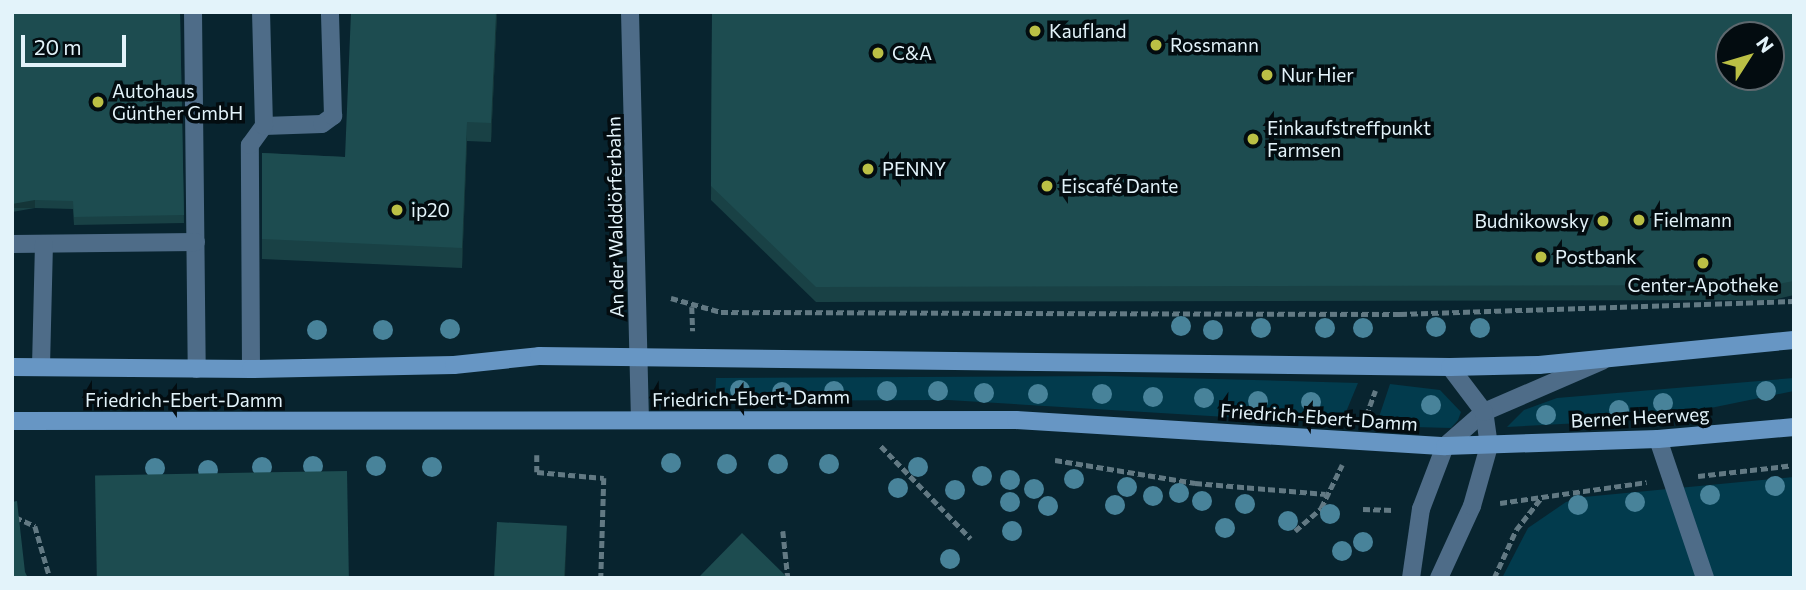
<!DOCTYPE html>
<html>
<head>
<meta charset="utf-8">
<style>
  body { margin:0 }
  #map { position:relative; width:1806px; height:590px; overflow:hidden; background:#08242f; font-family:Commissioner,sans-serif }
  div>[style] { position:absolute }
  .green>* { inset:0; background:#023b4d }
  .path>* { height:4.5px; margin-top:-2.25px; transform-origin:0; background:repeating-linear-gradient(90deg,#627983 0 7px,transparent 0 10.5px) }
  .service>* { height:18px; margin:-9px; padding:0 9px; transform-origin:9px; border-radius:9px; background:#4e6c88 }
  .minor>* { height:18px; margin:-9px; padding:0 9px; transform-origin:9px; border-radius:9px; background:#4e6c88 }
  .tertiary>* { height:18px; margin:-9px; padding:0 9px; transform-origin:9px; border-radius:9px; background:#4e6c88 }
  .secondary>* { height:18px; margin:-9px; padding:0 9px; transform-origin:9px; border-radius:9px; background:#6796c4 }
  .trees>* { width:20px; height:20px; margin:-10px; border-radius:50%; background:#48839a }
  .wall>* { inset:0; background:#194145 }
  .shaded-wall>* { inset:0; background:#143538; transform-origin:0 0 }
  .building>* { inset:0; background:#1d4c50; transform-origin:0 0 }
  .dots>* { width:19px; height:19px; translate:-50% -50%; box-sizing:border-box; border:4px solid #030c10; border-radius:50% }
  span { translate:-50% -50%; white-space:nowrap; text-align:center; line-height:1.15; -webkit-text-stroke:7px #030c10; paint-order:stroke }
  .poi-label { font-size:19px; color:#e3f3fa }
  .left { translate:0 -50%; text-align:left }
  .right { translate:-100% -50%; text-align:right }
  .street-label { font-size:19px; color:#e3f3fa }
  .frame { position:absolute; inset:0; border:14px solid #e3f3fa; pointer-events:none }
  .north { position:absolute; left:1715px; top:21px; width:70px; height:70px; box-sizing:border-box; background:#030c10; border:2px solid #5d686e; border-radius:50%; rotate:53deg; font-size:19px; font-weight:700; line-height:28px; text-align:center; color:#e3f3fa }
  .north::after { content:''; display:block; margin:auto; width:24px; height:32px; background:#bbc045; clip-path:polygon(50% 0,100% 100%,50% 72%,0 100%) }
  .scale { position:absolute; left:21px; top:35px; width:105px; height:32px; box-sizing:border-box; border:4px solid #e3f3fa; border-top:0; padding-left:9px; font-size:21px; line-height:24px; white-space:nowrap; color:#e3f3fa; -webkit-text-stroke:5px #030c10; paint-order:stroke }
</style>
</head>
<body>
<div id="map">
  <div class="green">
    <div style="clip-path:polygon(1105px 376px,1358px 383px,1341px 424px,948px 400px,715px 401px,716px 378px)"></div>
    <div style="clip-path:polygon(1794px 378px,1794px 391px,1657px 419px,1507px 427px,1524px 410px,1557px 398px)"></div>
    <div style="clip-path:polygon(1390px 384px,1440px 390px,1461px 412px,1458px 420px,1451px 428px,1376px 426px)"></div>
    <div style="clip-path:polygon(1794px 477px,1794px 578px,1502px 578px,1528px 528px,1566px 502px,1584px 497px)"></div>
  </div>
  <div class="path">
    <div style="left:671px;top:298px;width:52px;rotate:15.6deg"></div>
    <div style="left:721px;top:312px;width:679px;rotate:0.17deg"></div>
    <div style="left:1400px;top:314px;width:394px;rotate:-1.9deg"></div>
    <div style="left:692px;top:307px;width:24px;rotate:88deg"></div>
    <div style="left:1366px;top:416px;width:27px;rotate:-70deg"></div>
    <div style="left:881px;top:446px;width:129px;rotate:45.9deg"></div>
    <div style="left:537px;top:455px;width:17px;rotate:90deg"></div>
    <div style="left:537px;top:472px;width:67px;rotate:5.1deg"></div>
    <div style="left:604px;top:478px;width:100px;rotate:91.7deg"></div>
    <div style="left:1055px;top:460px;width:142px;rotate:9.3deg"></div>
    <div style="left:1195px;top:483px;width:131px;rotate:4.8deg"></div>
    <div style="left:1698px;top:476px;width:97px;rotate:-6.5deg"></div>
    <div style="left:1500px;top:503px;width:148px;rotate:-8.1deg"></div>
    <div style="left:1363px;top:509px;width:31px;rotate:2deg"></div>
    <div style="left:15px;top:517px;width:22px;rotate:24deg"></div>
    <div style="left:35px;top:526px;width:54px;rotate:73.9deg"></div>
    <div style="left:783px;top:531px;width:47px;rotate:83.9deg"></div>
    <div style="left:1295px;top:531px;width:35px;rotate:-41deg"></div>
    <div style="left:1321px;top:508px;width:48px;rotate:-64deg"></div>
    <div style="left:1494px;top:578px;width:53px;rotate:-65.4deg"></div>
    <div style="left:1516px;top:530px;width:41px;rotate:-52deg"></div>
  </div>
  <div class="service">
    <div style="left:193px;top:12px;width:357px;rotate:89.4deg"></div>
    <div style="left:264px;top:126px;width:58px;rotate:-2deg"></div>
    <div style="left:322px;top:124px;width:14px;rotate:-36deg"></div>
    <div style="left:333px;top:116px;width:104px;rotate:-91.7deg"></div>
    <div style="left:12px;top:244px;width:184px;rotate:-0.6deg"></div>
    <div style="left:41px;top:366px;width:122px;rotate:-88.6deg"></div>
    <div style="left:251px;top:369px;width:224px;rotate:-90.3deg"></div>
    <div style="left:250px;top:145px;width:24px;rotate:-54deg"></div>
    <div style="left:264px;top:126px;width:114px;rotate:-91.5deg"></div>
    <div style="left:1658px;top:439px;width:147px;rotate:71.3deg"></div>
  </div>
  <div class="minor">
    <div style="left:630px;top:12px;width:408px;rotate:88.6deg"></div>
  </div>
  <div class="tertiary">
    <div style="left:1411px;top:578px;width:70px;rotate:-81.8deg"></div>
    <div style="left:1421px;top:509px;width:67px;rotate:-69.1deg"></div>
    <div style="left:1445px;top:446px;width:52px;rotate:-41.1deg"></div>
    <div style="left:1484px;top:412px;width:129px;rotate:-23.4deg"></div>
    <div style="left:1439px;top:578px;width:79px;rotate:-65.4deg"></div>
    <div style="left:1472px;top:506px;width:62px;rotate:-74.2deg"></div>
    <div style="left:1489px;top:446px;width:34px;rotate:-98deg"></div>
    <div style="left:1484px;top:412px;width:56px;rotate:-127.1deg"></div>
  </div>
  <div class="secondary">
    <div style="left:12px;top:367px;width:239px;rotate:0.5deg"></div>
    <div style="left:251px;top:369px;width:203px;rotate:-1.1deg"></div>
    <div style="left:454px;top:365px;width:85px;rotate:-6deg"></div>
    <div style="left:539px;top:356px;width:911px;rotate:0.69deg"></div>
    <div style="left:1450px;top:367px;width:89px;rotate:-1.3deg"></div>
    <div style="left:1539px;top:365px;width:256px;rotate:-5.6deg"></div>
    <div style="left:12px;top:421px;width:1004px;rotate:-0.06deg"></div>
    <div style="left:1016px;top:420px;width:430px;rotate:3.5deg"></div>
    <div style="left:1445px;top:446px;width:213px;rotate:-1.9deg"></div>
    <div style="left:1658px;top:439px;width:137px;rotate:-5deg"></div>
  </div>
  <div class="trees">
    <div style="left:1181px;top:326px"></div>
    <div style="left:1436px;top:327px"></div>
    <div style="left:1261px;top:328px"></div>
    <div style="left:1325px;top:328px"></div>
    <div style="left:1363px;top:328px"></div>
    <div style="left:1480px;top:328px"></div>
    <div style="left:450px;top:329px"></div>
    <div style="left:317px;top:330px"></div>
    <div style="left:383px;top:330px"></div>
    <div style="left:1213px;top:330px"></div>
    <div style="left:740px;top:390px"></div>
    <div style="left:834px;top:391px"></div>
    <div style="left:887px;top:391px"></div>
    <div style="left:938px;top:391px"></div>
    <div style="left:1766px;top:391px"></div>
    <div style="left:782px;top:392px"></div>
    <div style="left:984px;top:393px"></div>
    <div style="left:1038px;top:394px"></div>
    <div style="left:1102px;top:394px"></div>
    <div style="left:1153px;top:397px"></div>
    <div style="left:1204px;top:398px"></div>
    <div style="left:1258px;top:401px"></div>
    <div style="left:1311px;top:402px"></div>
    <div style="left:1663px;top:403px"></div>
    <div style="left:1431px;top:405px"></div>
    <div style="left:1619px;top:410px"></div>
    <div style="left:1546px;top:415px"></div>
    <div style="left:671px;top:463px"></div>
    <div style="left:727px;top:464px"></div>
    <div style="left:778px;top:464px"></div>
    <div style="left:829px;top:464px"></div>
    <div style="left:313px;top:466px"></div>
    <div style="left:376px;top:466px"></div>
    <div style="left:262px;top:467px"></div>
    <div style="left:432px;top:467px"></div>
    <div style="left:918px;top:467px"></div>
    <div style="left:155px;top:468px"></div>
    <div style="left:208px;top:470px"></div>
    <div style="left:982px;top:476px"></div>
    <div style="left:1074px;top:479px"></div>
    <div style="left:1010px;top:480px"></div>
    <div style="left:1775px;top:486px"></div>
    <div style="left:1127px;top:487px"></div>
    <div style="left:898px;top:488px"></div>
    <div style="left:1034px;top:489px"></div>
    <div style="left:955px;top:490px"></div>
    <div style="left:1179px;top:493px"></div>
    <div style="left:1710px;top:495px"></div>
    <div style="left:1153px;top:496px"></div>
    <div style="left:1202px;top:501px"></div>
    <div style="left:1010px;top:502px"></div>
    <div style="left:1635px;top:502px"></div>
    <div style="left:1245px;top:504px"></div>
    <div style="left:1115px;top:505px"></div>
    <div style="left:1578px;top:505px"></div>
    <div style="left:1048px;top:506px"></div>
    <div style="left:1330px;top:514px"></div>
    <div style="left:1288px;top:521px"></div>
    <div style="left:1225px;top:528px"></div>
    <div style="left:1012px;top:531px"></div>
    <div style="left:1363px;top:542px"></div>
    <div style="left:1342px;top:551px"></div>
    <div style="left:950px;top:559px"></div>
  </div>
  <div class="wall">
    <div style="clip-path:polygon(12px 12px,180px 12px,184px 223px,74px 225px,73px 209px,35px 208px,12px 212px)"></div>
    <div style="clip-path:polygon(497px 12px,491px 142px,467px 141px,462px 268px,262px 259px,262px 153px,345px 157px)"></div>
    <div style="clip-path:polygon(712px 12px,1794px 12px,1794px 295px,1772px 300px,816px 302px,711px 200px)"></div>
  </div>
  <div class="shaded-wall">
    <div style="clip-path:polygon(496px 12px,497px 12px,491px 142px,491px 123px)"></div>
    <div style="clip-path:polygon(467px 122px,467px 141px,462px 268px,462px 248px)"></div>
    <div style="left:35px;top:200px;width:8px;height:23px;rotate:90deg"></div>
    <div style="clip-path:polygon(567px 526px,565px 578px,563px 578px)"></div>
  </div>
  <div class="building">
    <div style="clip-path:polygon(12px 12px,180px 12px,184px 215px,74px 217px,73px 201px,35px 200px,12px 204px)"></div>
    <div style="clip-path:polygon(351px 12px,496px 12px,491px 123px,467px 122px,462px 248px,262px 239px,262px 153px,345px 157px)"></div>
    <div style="clip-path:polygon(evenodd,712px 12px,1794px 12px,1794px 281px,1772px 285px,816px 287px,711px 186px,712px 12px,1729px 35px,1771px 35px,1771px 77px,1729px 77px,1729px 35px)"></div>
    <div style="left:347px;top:471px;width:107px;height:252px;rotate:89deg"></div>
    <div style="clip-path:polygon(17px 501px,25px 572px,28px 578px,12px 578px,12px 502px)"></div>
    <div style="left:497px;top:522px;width:70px;height:56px;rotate:3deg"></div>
    <div style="clip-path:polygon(742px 533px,788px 578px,699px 577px)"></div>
  </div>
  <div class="dots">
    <div style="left:1035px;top:31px;background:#bbc045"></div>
    <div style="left:1156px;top:45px;background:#bbc045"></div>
    <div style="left:878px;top:53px;background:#bbc045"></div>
    <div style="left:1267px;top:75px;background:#bbc045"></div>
    <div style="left:98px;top:102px;background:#bbc045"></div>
    <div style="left:1253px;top:139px;background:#bbc045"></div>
    <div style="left:868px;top:169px;background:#bbc045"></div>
    <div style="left:1047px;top:186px;background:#bbc045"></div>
    <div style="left:397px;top:210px;background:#bbc045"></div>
    <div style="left:1639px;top:220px;background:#bbc045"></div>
    <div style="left:1603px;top:221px;background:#bbc045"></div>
    <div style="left:1541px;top:257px;background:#bbc045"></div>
    <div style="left:1703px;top:263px;background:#bbc045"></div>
  </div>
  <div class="poi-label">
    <span class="left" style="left:1049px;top:31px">Kaufland</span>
    <span class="left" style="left:1170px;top:45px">Rossmann</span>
    <span class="left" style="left:892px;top:53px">C&amp;A</span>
    <span class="left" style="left:1281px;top:75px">Nur Hier</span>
    <span class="left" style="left:112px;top:102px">Autohaus<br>Günther GmbH</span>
    <span class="left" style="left:1267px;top:139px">Einkaufstreffpunkt<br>Farmsen</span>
    <span class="left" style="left:882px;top:169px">PENNY</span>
    <span class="left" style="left:1061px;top:186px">Eiscafé Dante</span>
    <span class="left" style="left:411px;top:210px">ip20</span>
    <span class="left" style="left:1653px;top:220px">Fielmann</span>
    <span class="right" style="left:1589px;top:221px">Budnikowsky</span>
    <span class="left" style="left:1555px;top:257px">Postbank</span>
    <span style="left:1703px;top:285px">Center-Apotheke</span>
  </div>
  <div class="street-label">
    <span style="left:615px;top:217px;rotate:-91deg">An der Walddörferbahn</span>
    <span style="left:751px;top:398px;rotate:-1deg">Friedrich-Ebert-Damm</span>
    <span style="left:184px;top:400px">Friedrich-Ebert-Damm</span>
    <span style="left:1319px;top:417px;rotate:4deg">Friedrich-Ebert-Damm</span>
    <span style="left:1640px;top:417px;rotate:-3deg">Berner Heerweg</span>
  </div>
  <div class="frame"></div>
  <div class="north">N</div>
  <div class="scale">20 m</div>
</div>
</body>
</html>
